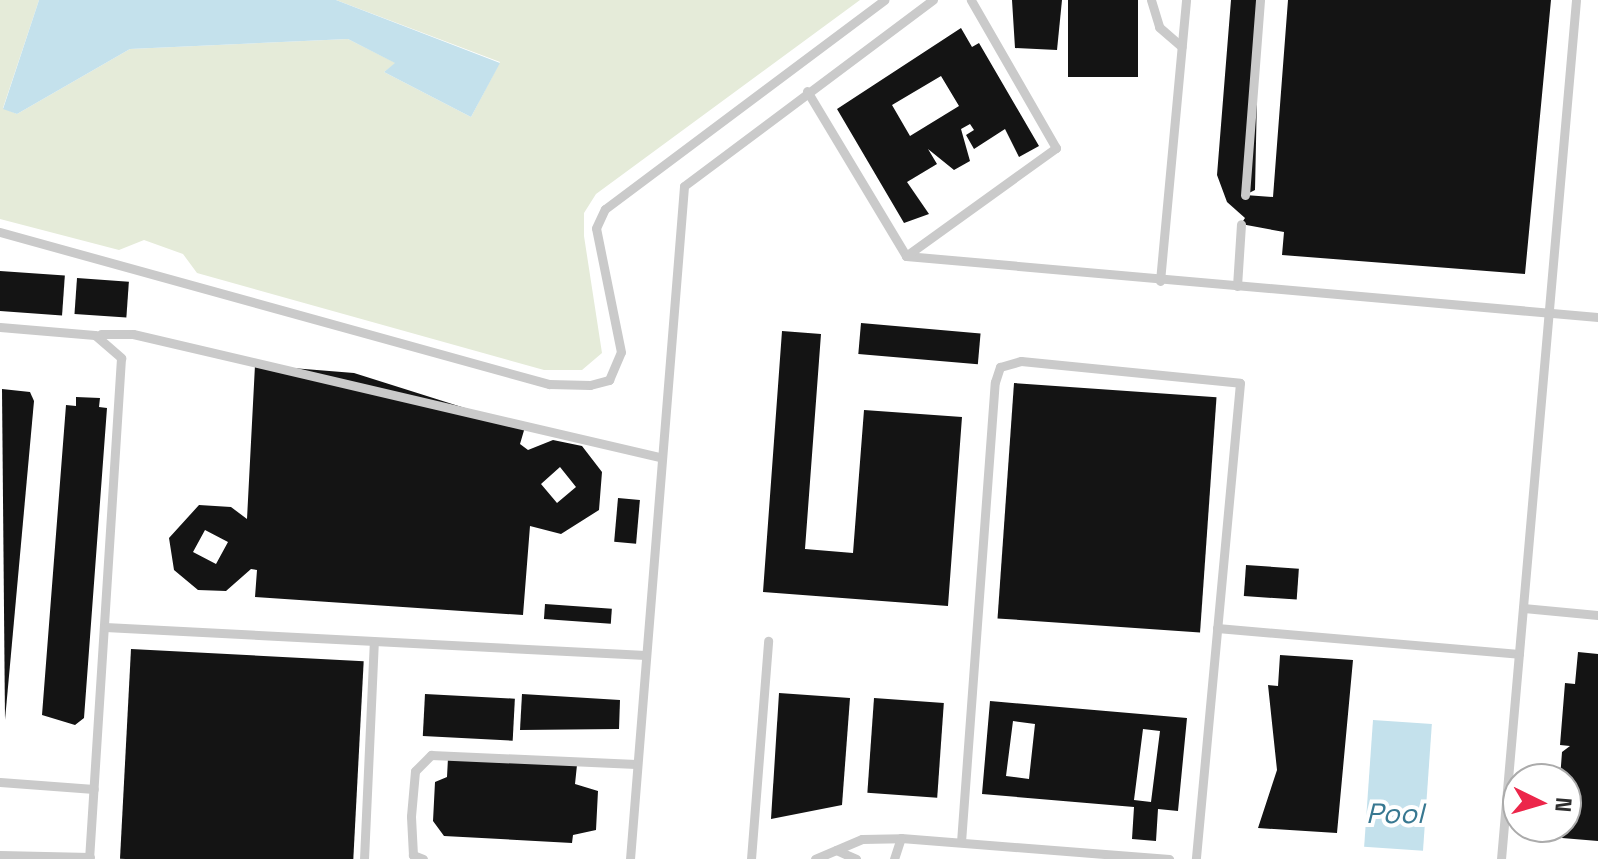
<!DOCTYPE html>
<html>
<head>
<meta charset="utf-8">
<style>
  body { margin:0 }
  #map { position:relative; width:1598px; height:859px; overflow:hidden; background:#fff; font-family:"Space Grotesk",sans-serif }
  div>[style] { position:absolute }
  .green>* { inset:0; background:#e5ebd9 }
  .water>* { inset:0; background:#c4e1ec; transform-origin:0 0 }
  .building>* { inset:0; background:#141414; transform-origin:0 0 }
  .service>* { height:9px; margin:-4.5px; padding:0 4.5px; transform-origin:4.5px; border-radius:4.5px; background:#cacaca }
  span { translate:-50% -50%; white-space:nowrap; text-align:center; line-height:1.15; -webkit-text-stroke:8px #fff; paint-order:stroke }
  .water-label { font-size:28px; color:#387891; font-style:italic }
  .north { position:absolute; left:1502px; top:763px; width:80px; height:80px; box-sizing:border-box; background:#fff; border:2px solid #ababab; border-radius:50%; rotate:95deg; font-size:22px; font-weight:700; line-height:32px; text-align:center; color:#2d2d2d }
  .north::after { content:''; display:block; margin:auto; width:28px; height:36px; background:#ec264a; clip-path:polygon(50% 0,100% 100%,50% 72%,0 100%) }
</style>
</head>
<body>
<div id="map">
  <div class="green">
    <div style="clip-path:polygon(0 0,39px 0,3px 108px,17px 114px,130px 49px,348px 39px,396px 63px,384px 72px,471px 117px,500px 62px,336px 0,860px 0,596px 194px,584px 213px,584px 236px,602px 353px,582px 370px,544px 370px,197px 273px,183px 254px,144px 240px,119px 250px,0 219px)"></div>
  </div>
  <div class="water">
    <div style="clip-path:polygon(39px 0,336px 0,500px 63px,471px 117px,384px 72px,395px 63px,348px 39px,130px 49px,17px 114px,3px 109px)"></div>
    <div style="left:1373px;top:720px;width:59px;height:127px;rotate:4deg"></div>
  </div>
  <div class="building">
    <div style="clip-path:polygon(1012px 0,1062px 0,1057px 50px,1015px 48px)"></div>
    <div style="left:1068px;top:0;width:70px;height:77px"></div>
    <div style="clip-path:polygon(1231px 0,1259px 0,1255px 190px,1245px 195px,1273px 197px,1288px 0,1551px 0,1525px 274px,1282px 255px,1284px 232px,1241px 224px,1245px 218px,1227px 202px,1217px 175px)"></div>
    <div style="clip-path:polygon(evenodd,961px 28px,972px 47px,979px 43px,1039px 146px,1019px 157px,1005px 129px,974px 149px,966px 135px,974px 130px,970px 124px,961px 129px,970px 161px,954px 170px,928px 149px,937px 164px,907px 182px,929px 214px,904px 223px,837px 109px,961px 28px,941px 76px,959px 106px,910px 136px,892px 105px,941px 76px)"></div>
    <div style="left:0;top:271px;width:65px;height:40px;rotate:4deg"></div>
    <div style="left:77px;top:278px;width:52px;height:36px;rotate:4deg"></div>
    <div style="left:861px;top:323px;width:120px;height:31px;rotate:5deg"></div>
    <div style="clip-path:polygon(782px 331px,821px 334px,805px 549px,853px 553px,864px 410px,962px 417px,948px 606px,763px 592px)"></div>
    <div style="clip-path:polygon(evenodd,255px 365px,354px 373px,525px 427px,520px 444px,528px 450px,553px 440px,582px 446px,602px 472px,599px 510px,561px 534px,530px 526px,523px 615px,255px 597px,257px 570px,251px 569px,226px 591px,198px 590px,174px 570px,169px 538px,199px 505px,231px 507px,247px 519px,255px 365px,560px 467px,576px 487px,557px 503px,541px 484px,560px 467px,255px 365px,205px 530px,228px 542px,216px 564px,193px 552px,205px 530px)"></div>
    <div style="left:1014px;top:383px;width:203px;height:236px;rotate:4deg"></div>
    <div style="clip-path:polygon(2px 389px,30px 392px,34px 401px,5px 720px)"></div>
    <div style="clip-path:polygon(76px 397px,100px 398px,99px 407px,107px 408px,84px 718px,75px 725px,42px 715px,66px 405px,76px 406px)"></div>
    <div style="left:618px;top:498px;width:22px;height:44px;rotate:5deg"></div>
    <div style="left:1246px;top:565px;width:53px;height:31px;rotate:4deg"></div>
    <div style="left:545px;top:604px;width:67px;height:15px;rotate:4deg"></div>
    <div style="left:131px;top:649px;width:233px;height:210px;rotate:3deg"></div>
    <div style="clip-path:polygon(1578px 652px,1598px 654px,1598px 841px,1562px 838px,1566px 779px,1560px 779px,1562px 752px,1570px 746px,1560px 745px,1565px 683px,1575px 684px)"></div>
    <div style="clip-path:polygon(1280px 655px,1353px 660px,1337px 833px,1258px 828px,1277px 770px,1268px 685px,1278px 686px)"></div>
    <div style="clip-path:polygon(779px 693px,850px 698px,842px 805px,771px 819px)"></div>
    <div style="left:425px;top:694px;width:90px;height:42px;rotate:3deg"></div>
    <div style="clip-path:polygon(522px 694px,620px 700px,619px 729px,520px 730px)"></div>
    <div style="left:874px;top:698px;width:70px;height:95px;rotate:4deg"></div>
    <div style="clip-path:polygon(evenodd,990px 701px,1187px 718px,1178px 811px,1158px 809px,1156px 841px,1132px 839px,1134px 807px,982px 794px,990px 701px,1013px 721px,1035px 724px,1029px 779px,1006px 776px,1013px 721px,990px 701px,1143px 729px,1160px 731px,1151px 802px,1134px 800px,1143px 729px)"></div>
    <div style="clip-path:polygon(448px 758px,577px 765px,575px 784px,598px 791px,596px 830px,573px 835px,572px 843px,444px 836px,433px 821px,435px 782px,447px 777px)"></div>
  </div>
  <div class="service">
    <div style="left:1151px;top:0;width:28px;rotate:73deg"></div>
    <div style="left:1159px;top:27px;width:30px;rotate:41deg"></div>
    <div style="left:807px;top:91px;width:192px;rotate:59deg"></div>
    <div style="left:906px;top:256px;width:695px;rotate:5.04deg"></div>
    <div style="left:1245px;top:195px;width:196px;rotate:-85.6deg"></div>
    <div style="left:0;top:232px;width:570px;rotate:15.48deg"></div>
    <div style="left:549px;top:384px;width:41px;rotate:1.4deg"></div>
    <div style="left:590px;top:385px;width:20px;rotate:-15deg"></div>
    <div style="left:609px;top:380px;width:30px;rotate:-67deg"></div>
    <div style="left:621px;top:352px;width:126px;rotate:-101.4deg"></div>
    <div style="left:596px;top:228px;width:21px;rotate:-65deg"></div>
    <div style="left:605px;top:209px;width:349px;rotate:-36.8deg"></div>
    <div style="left:906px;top:256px;width:185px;rotate:-35.8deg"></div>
    <div style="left:1056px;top:148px;width:171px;rotate:-119.9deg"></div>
    <div style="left:1160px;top:281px;width:282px;rotate:-84.7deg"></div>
    <div style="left:1237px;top:286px;width:62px;rotate:-86.3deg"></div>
    <div style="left:0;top:327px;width:95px;rotate:4.8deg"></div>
    <div style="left:95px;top:335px;width:35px;rotate:41deg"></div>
    <div style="left:121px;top:358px;width:502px;rotate:93.65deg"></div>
    <div style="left:101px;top:334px;width:32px"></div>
    <div style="left:133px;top:334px;width:540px;rotate:13.16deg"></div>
    <div style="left:1523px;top:608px;width:75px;rotate:5.3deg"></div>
    <div style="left:105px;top:627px;width:541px;rotate:2.97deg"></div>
    <div style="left:1217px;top:628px;width:303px;rotate:4.9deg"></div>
    <div style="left:0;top:782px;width:94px;rotate:4.3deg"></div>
    <div style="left:961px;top:842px;width:461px;rotate:-85.8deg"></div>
    <div style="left:995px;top:382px;width:16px;rotate:-72deg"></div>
    <div style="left:1000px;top:367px;width:22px;rotate:-16deg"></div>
    <div style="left:1021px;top:361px;width:220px;rotate:5.7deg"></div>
    <div style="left:1240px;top:383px;width:478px;rotate:95.3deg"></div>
    <div style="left:836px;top:850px;width:22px;rotate:24deg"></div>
    <div style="left:0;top:855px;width:90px;rotate:1.3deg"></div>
    <div style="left:364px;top:859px;width:217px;rotate:-87.4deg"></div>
    <div style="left:423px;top:859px;width:11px;rotate:-158deg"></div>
    <div style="left:413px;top:855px;width:39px;rotate:-93deg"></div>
    <div style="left:411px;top:816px;width:45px;rotate:-84.9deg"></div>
    <div style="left:415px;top:771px;width:23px;rotate:-45deg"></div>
    <div style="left:431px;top:755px;width:205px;rotate:2.5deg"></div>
    <div style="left:630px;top:859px;width:675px;rotate:-85.41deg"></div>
    <div style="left:684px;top:186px;width:311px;rotate:-36.8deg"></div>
    <div style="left:751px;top:859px;width:219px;rotate:-85.5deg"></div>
    <div style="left:815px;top:859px;width:51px;rotate:-23.1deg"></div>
    <div style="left:862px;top:839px;width:39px;rotate:-1deg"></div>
    <div style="left:901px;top:838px;width:269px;rotate:4.5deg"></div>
    <div style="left:894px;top:859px;width:22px;rotate:-72deg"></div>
    <div style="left:1501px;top:859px;width:862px;rotate:-85.01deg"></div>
  </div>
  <div class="water-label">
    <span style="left:1395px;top:813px">Pool</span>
  </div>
  <div class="north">N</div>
</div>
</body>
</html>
